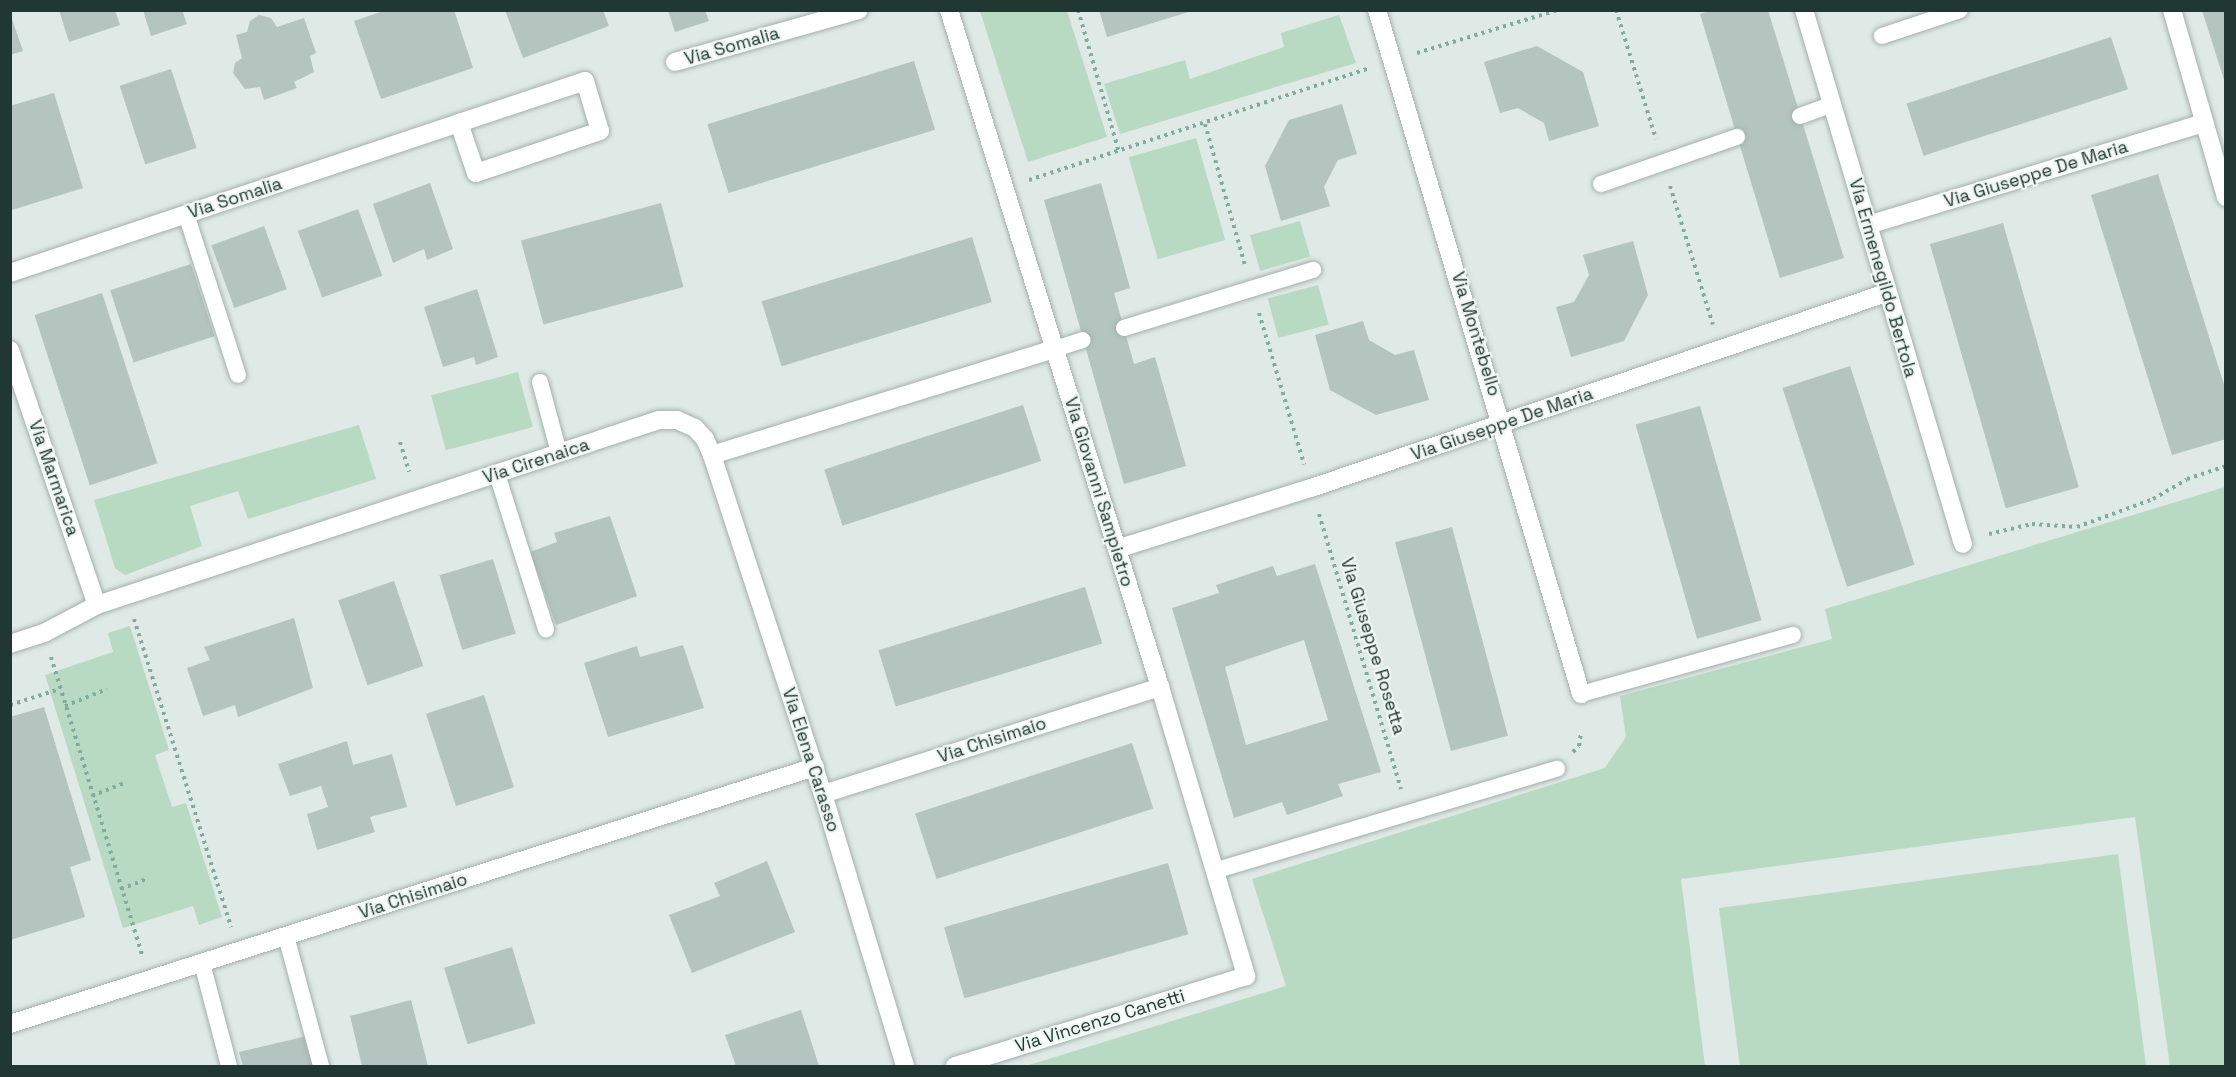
<!DOCTYPE html>
<html>
<head>
<meta charset="utf-8">
<style>
  body { margin:0 }
  #map { position:relative; width:2236px; height:1077px; overflow:hidden; background:#dfe9e5; font-family:"Space Grotesk",sans-serif }
  div>[style] { position:absolute }
  .green>* { inset:0; background:#b8d9c2; transform-origin:0 0 }
  .building>* { inset:0; background:#b4c4be; transform-origin:0 0 }
  .path>* { height:4px; margin-top:-2px; transform-origin:0; background:repeating-linear-gradient(90deg,#81ab9f 0 3px,transparent 0 7.5px) }
  .roads { filter:drop-shadow(0 0 2px #a2b0ac) drop-shadow(0 0 2px #a2b0ac) }
  .lane>* { height:16px; margin:-8px; padding:0 8px; transform-origin:8px; border-radius:8px; background:#fff }
  .street>* { height:18px; margin:-9px; padding:0 9px; transform-origin:9px; border-radius:9px; background:#fff }
  span { translate:-50% -50%; white-space:nowrap; text-align:center; line-height:1.15; -webkit-text-stroke:4.5px #eff6f3; paint-order:stroke }
  .street-label { font-size:18px; color:#213832 }
  .frame { position:absolute; inset:0; border:12px solid #213832; pointer-events:none }
</style>
</head>
<body>
<div id="map">
  <div class="green">
    <div style="clip-path:polygon(980px 11px,1067px 11px,1107px 137px,1028px 162px)"></div>
    <div style="clip-path:polygon(1339px 15px,1356px 63px,1120px 134px,1104px 84px,1185px 60px,1190px 79px,1284px 47px,1281px 33px)"></div>
    <div style="left:1196px;top:138px;width:106px;height:70px;rotate:74deg"></div>
    <div style="left:1300px;top:221px;width:37px;height:52px;rotate:74deg"></div>
    <div style="left:1318px;top:285px;width:41px;height:52px;rotate:75deg"></div>
    <div style="left:518px;top:372px;width:57px;height:90px;rotate:75deg"></div>
    <div style="clip-path:polygon(359px 425px,376px 479px,248px 519px,238px 491px,190px 506px,202px 546px,125px 575px,115px 568px,94px 500px)"></div>
    <div style="clip-path:polygon(2225px 487px,2225px 1066px,2170px 1066px,2135px 817px,1681px 879px,1705px 1066px,1026px 1066px,1286px 986px,1252px 879px,1605px 768px,1626px 737px,1620px 696px,1832px 639px,1825px 609px)"></div>
    <div style="clip-path:polygon(130px 626px,169px 750px,155px 755px,172px 807px,186px 803px,222px 917px,199px 925px,193px 906px,123px 928px,45px 675px,113px 652px,108px 633px)"></div>
    <div style="clip-path:polygon(2118px 854px,2146px 1066px,1740px 1066px,1719px 908px)"></div>
  </div>
  <div class="building">
    <div style="clip-path:polygon(59px 10px,115px 10px,120px 25px,69px 42px)"></div>
    <div style="clip-path:polygon(143px 10px,182px 10px,187px 24px,151px 36px)"></div>
    <div style="clip-path:polygon(386px 10px,454px 10px,473px 68px,381px 99px,354px 21px)"></div>
    <div style="clip-path:polygon(505px 10px,603px 10px,609px 26px,523px 58px)"></div>
    <div style="clip-path:polygon(668px 10px,705px 10px,709px 21px,675px 32px)"></div>
    <div style="clip-path:polygon(1099px 10px,1192px 10px,1192px 11px,1107px 37px)"></div>
    <div style="clip-path:polygon(1712px 10px,1768px 10px,1844px 258px,1780px 278px,1700px 14px)"></div>
    <div style="clip-path:polygon(2202px 10px,2226px 10px,2226px 83px,2225px 83px)"></div>
    <div style="clip-path:polygon(10px 13px,23px 51px,10px 55px)"></div>
    <div style="clip-path:polygon(259px 15px,271px 18px,277px 27px,304px 18px,316px 53px,310px 56px,314px 72px,294px 82px,297px 88px,264px 100px,260px 87px,245px 89px,233px 73px,235px 63px,242px 58px,236px 35px,247px 32px,250px 21px)"></div>
    <div style="left:2111px;top:37px;width:55px;height:215px;rotate:72deg"></div>
    <div style="clip-path:polygon(1537px 46px,1583px 72px,1599px 126px,1549px 141px,1544px 123px,1518px 108px,1500px 113px,1484px 62px)"></div>
    <div style="left:914px;top:61px;width:72px;height:216px;rotate:73deg"></div>
    <div style="left:171px;top:69px;width:83px;height:54px;rotate:72deg"></div>
    <div style="clip-path:polygon(54px 93px,83px 188px,12px 210px,10px 106px)"></div>
    <div style="clip-path:polygon(1342px 104px,1357px 154px,1338px 160px,1324px 187px,1330px 206px,1281px 221px,1265px 166px,1289px 120px)"></div>
    <div style="clip-path:polygon(2158px 174px,2226px 391px,2226px 439px,2172px 455px,2091px 195px)"></div>
    <div style="clip-path:polygon(430px 183px,453px 249px,427px 260px,424px 249px,393px 263px,373px 204px)"></div>
    <div style="clip-path:polygon(1101px 183px,1130px 288px,1114px 293px,1134px 364px,1155px 357px,1186px 466px,1124px 484px,1044px 200px)"></div>
    <div style="left:661px;top:203px;width:87px;height:145px;rotate:75deg"></div>
    <div style="left:358px;top:209px;width:71px;height:64px;rotate:70deg"></div>
    <div style="left:2003px;top:223px;width:275px;height:76px;rotate:74deg"></div>
    <div style="left:264px;top:226px;width:67px;height:56px;rotate:70deg"></div>
    <div style="left:972px;top:237px;width:68px;height:220px;rotate:73deg"></div>
    <div style="clip-path:polygon(1633px 241px,1648px 295px,1624px 341px,1571px 357px,1556px 307px,1574px 302px,1589px 275px,1583px 255px)"></div>
    <div style="left:191px;top:264px;width:76px;height:85px;rotate:72deg"></div>
    <div style="clip-path:polygon(477px 289px,498px 357px,476px 365px,474px 357px,443px 367px,424px 307px)"></div>
    <div style="left:102px;top:293px;width:179px;height:71px;rotate:72deg"></div>
    <div style="clip-path:polygon(1363px 321px,1369px 340px,1395px 355px,1414px 350px,1429px 400px,1376px 415px,1330px 390px,1315px 335px)"></div>
    <div style="left:1850px;top:366px;width:209px;height:71px;rotate:72deg"></div>
    <div style="left:1023px;top:405px;width:59px;height:209px;rotate:72deg"></div>
    <div style="left:1700px;top:406px;width:223px;height:67px;rotate:74deg"></div>
    <div style="clip-path:polygon(610px 516px,637px 596px,556px 625px,530px 552px,557px 542px,554px 533px)"></div>
    <div style="left:1452px;top:527px;width:216px;height:59px;rotate:75deg"></div>
    <div style="left:493px;top:559px;width:78px;height:56px;rotate:73deg"></div>
    <div style="clip-path:polygon(evenodd,1315px 564px,1381px 772px,1338px 784px,1343px 796px,1287px 815px,1282px 802px,1234px 818px,1172px 608px,1219px 593px,1216px 585px,1273px 566px,1277px 576px,1315px 564px,1304px 640px,1328px 720px,1246px 745px,1225px 667px,1304px 640px)"></div>
    <div style="left:394px;top:581px;width:90px;height:59px;rotate:71deg"></div>
    <div style="left:1085px;top:587px;width:59px;height:216px;rotate:73deg"></div>
    <div style="clip-path:polygon(294px 618px,313px 688px,238px 717px,235px 705px,203px 716px,187px 668px,210px 660px,204px 647px)"></div>
    <div style="clip-path:polygon(683px 645px,704px 708px,608px 737px,584px 663px,637px 646px,640px 657px)"></div>
    <div style="left:484px;top:695px;width:97px;height:61px;rotate:72deg"></div>
    <div style="clip-path:polygon(44px 707px,91px 860px,70px 867px,85px 917px,10px 940px,10px 717px)"></div>
    <div style="clip-path:polygon(347px 741px,353px 765px,392px 754px,407px 807px,370px 817px,375px 832px,317px 850px,307px 814px,328px 807px,321px 786px,290px 796px,278px 764px)"></div>
    <div style="left:1132px;top:743px;width:69px;height:228px;rotate:72deg"></div>
    <div style="clip-path:polygon(767px 861px,795px 932px,692px 973px,669px 915px,720px 896px,714px 883px)"></div>
    <div style="left:1168px;top:863px;width:74px;height:233px;rotate:74deg"></div>
    <div style="left:512px;top:947px;width:80px;height:71px;rotate:73deg"></div>
    <div style="clip-path:polygon(411px 1000px,428px 1066px,362px 1066px,350px 1016px)"></div>
    <div style="clip-path:polygon(801px 1010px,819px 1066px,736px 1066px,725px 1035px)"></div>
    <div style="clip-path:polygon(307px 1036px,314px 1066px,243px 1066px,239px 1052px)"></div>
  </div>
  <div class="path">
    <div style="left:1078px;top:10px;width:148px;rotate:73.9deg"></div>
    <div style="left:1616px;top:10px;width:135px;rotate:72.8deg"></div>
    <div style="left:1417px;top:53px;width:147px;rotate:-17deg"></div>
    <div style="left:1205px;top:124px;width:147px;rotate:74.2deg"></div>
    <div style="left:1029px;top:180px;width:356px;rotate:-18.2deg"></div>
    <div style="left:1670px;top:186px;width:145px;rotate:72.8deg"></div>
    <div style="left:1259px;top:313px;width:158px;rotate:73.4deg"></div>
    <div style="left:400px;top:442px;width:31px;rotate:73deg"></div>
    <div style="left:1319px;top:514px;width:287px;rotate:73.4deg"></div>
    <div style="left:1989px;top:534px;width:44px;rotate:-13.1deg"></div>
    <div style="left:2032px;top:524px;width:45px;rotate:3.8deg"></div>
    <div style="left:2077px;top:527px;width:81px;rotate:-20.2deg"></div>
    <div style="left:2153px;top:499px;width:39px;rotate:-30deg"></div>
    <div style="left:2187px;top:479px;width:41px;rotate:-18.4deg"></div>
    <div style="left:134px;top:619px;width:323px;rotate:72.5deg"></div>
    <div style="left:51px;top:657px;width:311px;rotate:73deg"></div>
    <div style="left:10px;top:705px;width:52px;rotate:-17.7deg"></div>
    <div style="left:65px;top:706px;width:45px;rotate:-22deg"></div>
    <div style="left:1573px;top:752px;width:8px;rotate:-45deg"></div>
    <div style="left:1579px;top:746px;width:12px;rotate:-81deg"></div>
    <div style="left:92px;top:796px;width:37px;rotate:-22deg"></div>
    <div style="left:121px;top:889px;width:28px;rotate:-21deg"></div>
  </div>
  <div class="roads">
    <div class="lane">
      <div style="left:1882px;top:36px;width:82px;rotate:-18.4deg"></div>
      <div style="left:1800px;top:116px;width:33px;rotate:-20deg"></div>
      <div style="left:1601px;top:184px;width:144px;rotate:-19.1deg"></div>
      <div style="left:186px;top:214px;width:169px;rotate:72.1deg"></div>
      <div style="left:1124px;top:328px;width:198px;rotate:-17.1deg"></div>
      <div style="left:1055px;top:349px;width:29px;rotate:-18deg"></div>
      <div style="left:540px;top:382px;width:73px;rotate:75deg"></div>
      <div style="left:497px;top:474px;width:163px;rotate:72.5deg"></div>
      <div style="left:1581px;top:694px;width:220px;rotate:-15.6deg"></div>
      <div style="left:1214px;top:871px;width:358px;rotate:-16.6deg"></div>
      <div style="left:286px;top:936px;width:135px;rotate:74.9deg"></div>
      <div style="left:202px;top:963px;width:106px;rotate:75.3deg"></div>
    </div>
    <div class="street">
      <div style="left:949px;top:10px;width:709px;rotate:72.69deg"></div>
      <div style="left:1160px;top:687px;width:302px;rotate:73.4deg"></div>
      <div style="left:1246px;top:976px;width:305px;rotate:162.8deg"></div>
      <div style="left:1377px;top:10px;width:714px;rotate:73.39deg"></div>
      <div style="left:1804px;top:10px;width:557px;rotate:73.42deg"></div>
      <div style="left:2172px;top:10px;width:195px;rotate:73.9deg"></div>
      <div style="left:675px;top:62px;width:191px;rotate:-15.8deg"></div>
      <div style="left:1868px;top:225px;width:351px;rotate:-16.9deg"></div>
      <div style="left:10px;top:273px;width:606px;rotate:-18.46deg"></div>
      <div style="left:585px;top:81px;width:52px;rotate:73.3deg"></div>
      <div style="left:600px;top:131px;width:131px;rotate:161.3deg"></div>
      <div style="left:476px;top:173px;width:53px;rotate:-108.8deg"></div>
      <div style="left:10px;top:350px;width:269px;rotate:71.2deg"></div>
      <div style="left:712px;top:455px;width:359px;rotate:-17.2deg"></div>
      <div style="left:1117px;top:549px;width:203px;rotate:-17.5deg"></div>
      <div style="left:1311px;top:488px;width:607px;rotate:-18.73deg"></div>
      <div style="left:10px;top:644px;width:36px;rotate:-18deg"></div>
      <div style="left:44px;top:633px;width:60px;rotate:-27.8deg"></div>
      <div style="left:97px;top:605px;width:592px;rotate:-18.22deg"></div>
      <div style="left:659px;top:420px;width:18px"></div>
      <div style="left:677px;top:420px;width:20px;rotate:24deg"></div>
      <div style="left:695px;top:428px;width:15px;rotate:48deg"></div>
      <div style="left:705px;top:439px;width:17px;rotate:66deg"></div>
      <div style="left:712px;top:455px;width:357px;rotate:71.9deg"></div>
      <div style="left:823px;top:794px;width:284px;rotate:73.2deg"></div>
      <div style="left:823px;top:794px;width:354px;rotate:-17.6deg"></div>
      <div style="left:10px;top:1024px;width:845px;rotate:-17.71deg"></div>
    </div>
  </div>
  <div class="street-label">
    <span style="left:732px;top:46px;rotate:-16deg">Via Somalia</span>
    <span style="left:2036px;top:174px;rotate:-17deg">Via Giuseppe De Maria</span>
    <span style="left:235px;top:198px;rotate:-18deg">Via Somalia</span>
    <span style="left:1883px;top:278px;rotate:74deg">Via Ermenegildo Bertola</span>
    <span style="left:1476px;top:334px;rotate:73deg">Via Montebello</span>
    <span style="left:1502px;top:424px;rotate:-19deg">Via Giuseppe De Maria</span>
    <span style="left:536px;top:461px;rotate:-18deg">Via Cirenaica</span>
    <span style="left:54px;top:478px;rotate:71deg">Via Marmarica</span>
    <span style="left:1099px;top:492px;rotate:73deg">Via Giovanni Sampietro</span>
    <span style="left:1373px;top:646px;rotate:73deg">Via Giuseppe Rosetta</span>
    <span style="left:992px;top:740px;rotate:-18deg">Via Chisimaio</span>
    <span style="left:811px;top:760px;rotate:72deg">Via Elena Carasso</span>
    <span style="left:413px;top:896px;rotate:-18deg">Via Chisimaio</span>
    <span style="left:1100px;top:1021px;rotate:-17deg">Via Vincenzo Canetti</span>
  </div>
  <div class="frame"></div>
</div>
</body>
</html>
